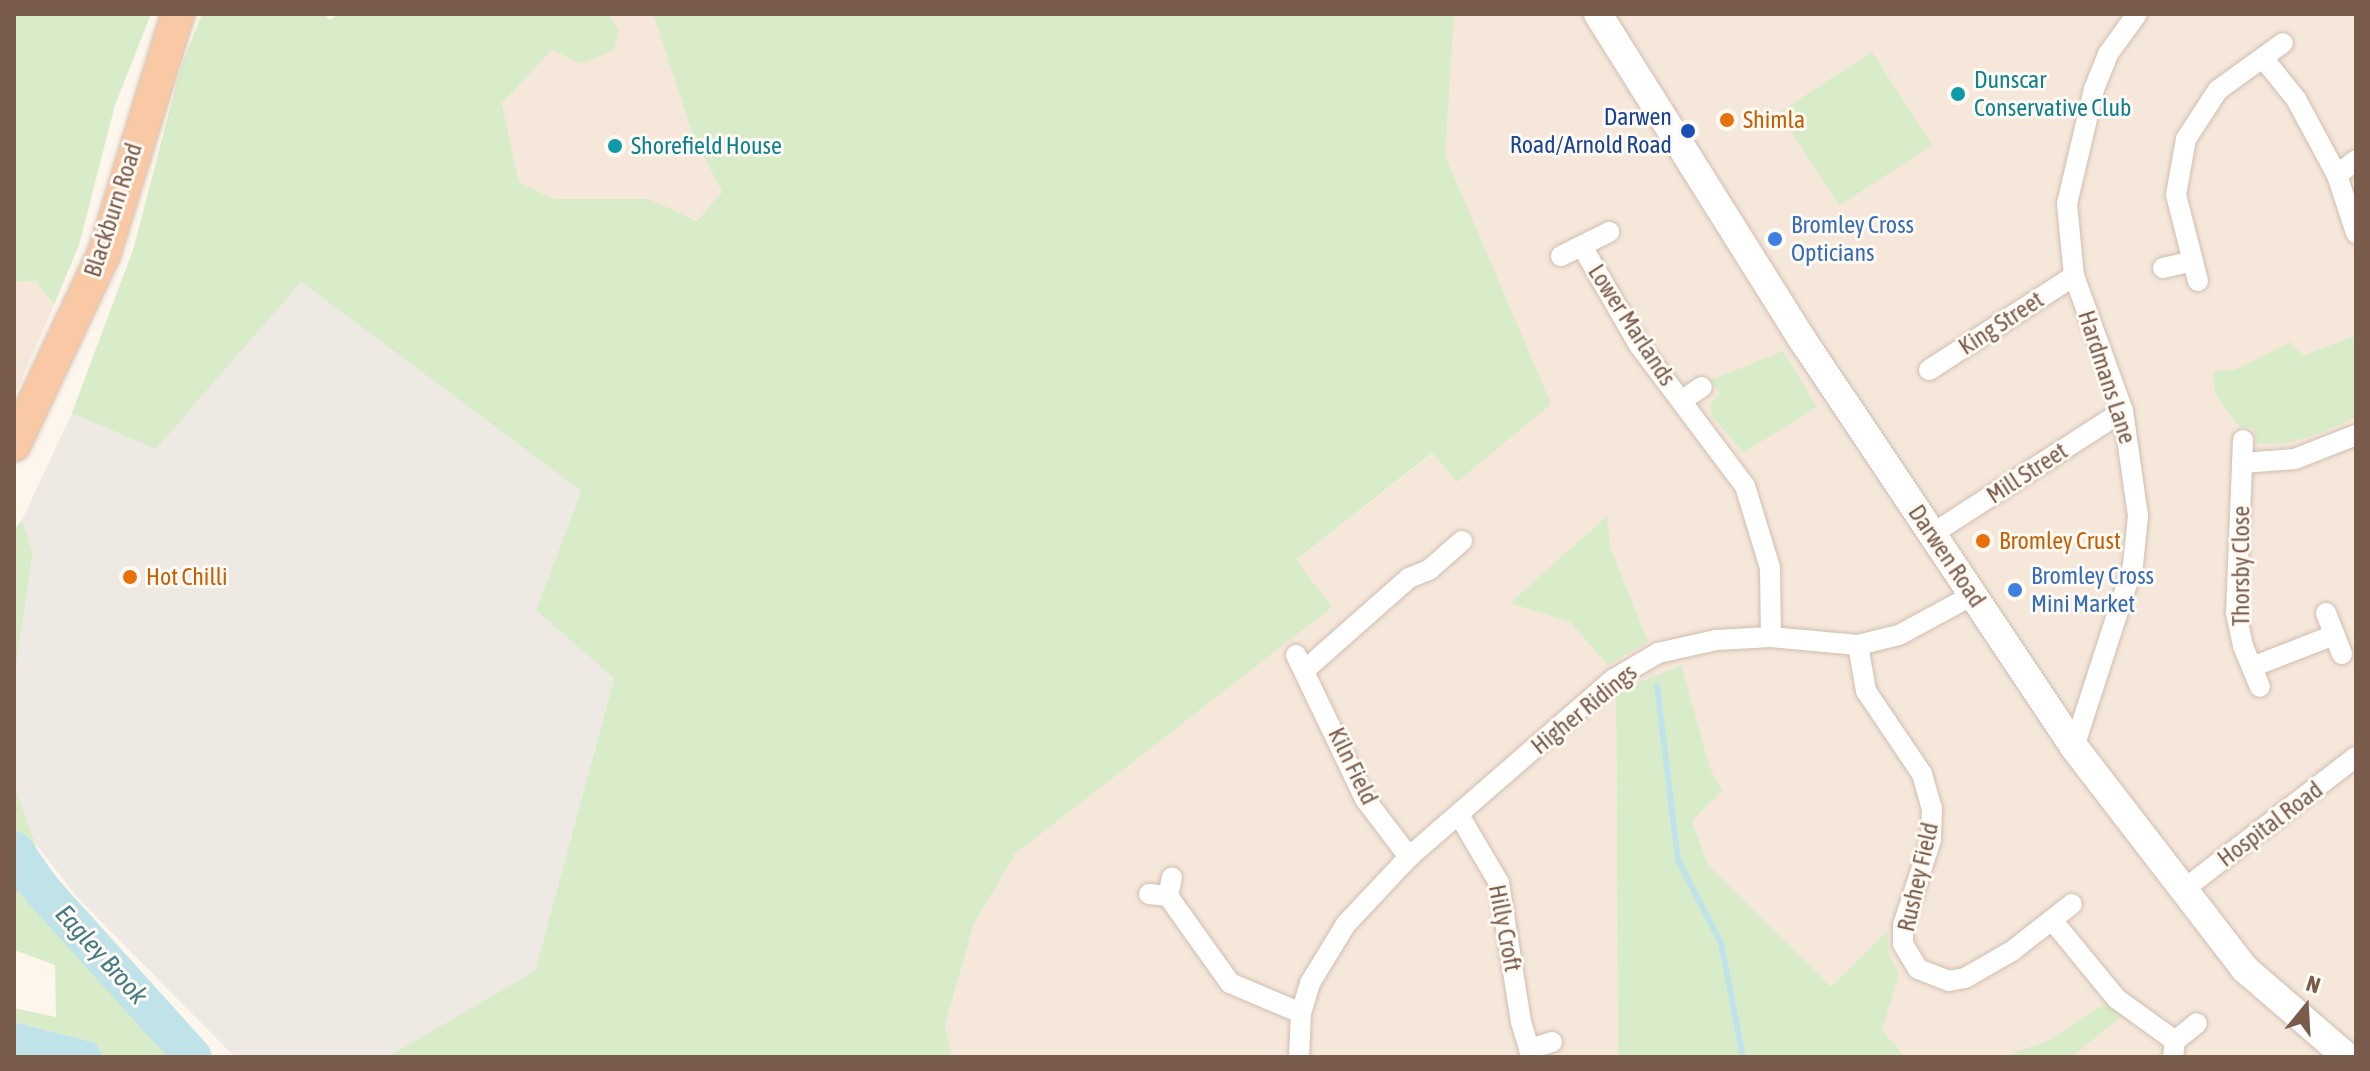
<!DOCTYPE html>
<html>
<head>
<meta charset="utf-8">
<style>
  body { margin:0 }
  #map { position:relative; width:2370px; height:1071px; overflow:hidden; background:#fdf6ec; font-family:"Asap Condensed",sans-serif }
  div>[style] { position:absolute }
  .residential>* { inset:0; background:#f5e8da }
  .industrial>* { inset:0; background:#efe9e4 }
  .green>* { inset:0; background:#d8ecc9; transform-origin:0 0 }
  .water>* { inset:0; background:#bfe3e8 }
  .stream>* { height:6px; margin:-3px; padding:0 3px; transform-origin:3px; border-radius:3px; background:#bfe3e8 }
  .river>* { height:38px; margin:-19px; padding:0 19px; transform-origin:19px; border-radius:19px; background:#bfe3e8 }
  .roads { filter:drop-shadow(0 0 2px #d1beb0) drop-shadow(0 0 2px #d1beb0) }
  .minor>* { height:20px; margin:-10px; padding:0 10px; transform-origin:10px; border-radius:10px; background:#fff }
  .secondary>* { height:28px; margin:-14px; padding:0 14px; transform-origin:14px; border-radius:14px; background:#fff }
  .trunk>* { height:32px; margin:-16px; padding:0 16px; transform-origin:16px; border-radius:16px; background:#f9c8a4 }
  .dots>* { width:22px; height:22px; translate:-50% -50%; box-sizing:border-box; border:4px solid #fffaf3; border-radius:50% }
  span { translate:-50% -50%; white-space:nowrap; text-align:center; line-height:1.15; -webkit-text-stroke:6px #fffaf3; paint-order:stroke }
  .culture-label { font-size:24px; color:#0d838f }
  .left { translate:0 -50%; text-align:left }
  .transit-label { font-size:24px; color:#164399 }
  .right { translate:-100% -50%; text-align:right }
  .food-label { font-size:24px; color:#c56008 }
  .street-label { font-size:24px; color:#7a5c4d }
  .shop-label { font-size:24px; color:#366cbe }
  .water-label { font-size:26px; color:#437c86; font-style:italic }
  .frame { position:absolute; inset:0; border:16px solid #7a5c4d; pointer-events:none }
  .north { position:absolute; left:2266px; top:967px; width:80px; height:80px; -webkit-text-stroke:6px #fffaf3; paint-order:stroke; rotate:18deg; font-size:22px; font-weight:700; line-height:32px; text-align:center; color:#7a5c4d }
  .north::after { content:''; display:block; margin:auto; width:28px; height:36px; background:#7a5c4d; clip-path:polygon(50% 0,100% 100%,50% 72%,0 100%) }
</style>
</head>
<body>
<div id="map">
  <div class="residential">
    <div style="clip-path:polygon(607px 14px,653px 14px,694px 138px,722px 192px,698px 221px,649px 200px,553px 199px,519px 182px,502px 105px,552px 48px,619px 30px)"></div>
    <div style="clip-path:polygon(1454px 14px,2356px 14px,2356px 1057px,1869px 1057px,1708px 865px,1692px 821px,1721px 791px,1710px 769px,1680px 665px,1616px 693px,1618px 1057px,952px 1057px,945px 1027px,974px 924px,1015px 854px,1331px 607px,1295px 561px,1433px 453px,1457px 482px,1459px 195px,1445px 155px,1444px 123px)"></div>
    <div style="clip-path:polygon(36px 281px,54px 305px,14px 397px,14px 282px)"></div>
  </div>
  <div class="industrial">
    <div style="clip-path:polygon(301px 282px,581px 491px,536px 610px,614px 677px,535px 971px,387px 1057px,235px 1057px,78px 898px,35px 843px,14px 784px,14px 679px,33px 554px,22px 520px,72px 413px,156px 448px)"></div>
  </div>
  <div class="green">
    <div style="clip-path:polygon(14px 14px,151px 14px,115px 105px,79px 245px,54px 305px,36px 281px,14px 282px)"></div>
    <div style="clip-path:polygon(202px 14px,324px 14px,330px 20px,339px 14px,607px 14px,619px 30px,614px 50px,581px 64px,552px 49px,502px 104px,519px 182px,553px 199px,649px 199px,697px 221px,722px 192px,694px 138px,653px 14px,1454px 14px,1445px 155px,1551px 404px,1457px 482px,1432px 453px,1296px 560px,1332px 607px,1015px 854px,974px 924px,945px 1026px,952px 1057px,387px 1057px,535px 971px,614px 678px,536px 610px,581px 491px,301px 282px,156px 449px,72px 413px,133px 250px,181px 67px)"></div>
    <div style="left:1872px;top:52px;width:111px;height:111px;rotate:57deg"></div>
    <div style="clip-path:polygon(2356px 335px,2356px 417px,2323px 432px,2285px 444px,2256px 443px,2254px 428px,2239px 427px,2215px 394px,2213px 371px,2234px 370px,2290px 342px,2304px 356px)"></div>
    <div style="clip-path:polygon(1783px 351px,1817px 407px,1743px 453px,1711px 415px,1711px 403px,1720px 394px,1711px 380px)"></div>
    <div style="clip-path:polygon(1607px 516px,1610px 547px,1648px 642px,1608px 665px,1570px 622px,1510px 603px)"></div>
    <div style="clip-path:polygon(22px 520px,33px 553px,14px 679px,14px 530px)"></div>
    <div style="clip-path:polygon(1681px 665px,1710px 768px,1722px 791px,1692px 821px,1708px 865px,1831px 987px,1887px 931px,1889px 955px,1899px 973px,1882px 1030px,1905px 1057px,1618px 1057px,1616px 692px)"></div>
    <div style="clip-path:polygon(14px 784px,35px 843px,44px 881px,14px 835px)"></div>
    <div style="clip-path:polygon(14px 869px,59px 918px,182px 1057px,103px 1057px,96px 1043px,14px 1022px,14px 1008px,56px 1017px,55px 965px,14px 950px)"></div>
    <div style="clip-path:polygon(121px 966px,214px 1057px,205px 1057px)"></div>
    <div style="clip-path:polygon(2108px 1001px,2122px 1016px,2071px 1057px,2002px 1057px,2050px 1040px)"></div>
  </div>
  <div class="water">
    <div style="clip-path:polygon(14px 1022px,96px 1043px,103px 1057px,14px 1057px)"></div>
  </div>
  <div class="stream">
    <div style="left:1657px;top:686px;width:175px;rotate:83.1deg"></div>
    <div style="left:1678px;top:860px;width:93px;rotate:62.6deg"></div>
    <div style="left:1721px;top:943px;width:116px;rotate:79.1deg"></div>
    <div style="left:14px;top:889px;width:28px;rotate:2deg"></div>
  </div>
  <div class="river">
    <div style="left:14px;top:850px;width:49px;rotate:55deg"></div>
    <div style="left:42px;top:890px;width:225px;rotate:47.9deg"></div>
  </div>
  <div class="roads">
    <div class="minor">
      <div style="left:2263px;top:58px;width:53px;rotate:51.2deg"></div>
      <div style="left:2296px;top:99px;width:86px;rotate:61.7deg"></div>
      <div style="left:2337px;top:175px;width:61px;rotate:71.9deg"></div>
      <div style="left:2337px;top:175px;width:24px;rotate:-38deg"></div>
      <div style="left:1583px;top:248px;width:112px;rotate:60deg"></div>
      <div style="left:1639px;top:345px;width:176px;rotate:53.1deg"></div>
      <div style="left:1745px;top:486px;width:86px;rotate:73deg"></div>
      <div style="left:1770px;top:568px;width:69px;rotate:89.2deg"></div>
      <div style="left:1561px;top:256px;width:54px;rotate:-26.6deg"></div>
      <div style="left:2163px;top:268px;width:31px;rotate:-13deg"></div>
      <div style="left:2198px;top:281px;width:89px;rotate:-104.3deg"></div>
      <div style="left:2176px;top:195px;width:57px;rotate:-79.9deg"></div>
      <div style="left:2186px;top:139px;width:59px;rotate:-56.9deg"></div>
      <div style="left:2218px;top:90px;width:80px;rotate:-35.9deg"></div>
      <div style="left:1929px;top:370px;width:173px;rotate:-33deg"></div>
      <div style="left:1681px;top:401px;width:25px;rotate:-34deg"></div>
      <div style="left:2243px;top:440px;width:173px;rotate:92.3deg"></div>
      <div style="left:2236px;top:613px;width:34px;rotate:78deg"></div>
      <div style="left:2243px;top:646px;width:44px;rotate:67.5deg"></div>
      <div style="left:2242px;top:463px;width:53px;rotate:-4.3deg"></div>
      <div style="left:2295px;top:459px;width:66px;rotate:-21.5deg"></div>
      <div style="left:1932px;top:534px;width:227px;rotate:-32.8deg"></div>
      <div style="left:2326px;top:613px;width:44px;rotate:68.7deg"></div>
      <div style="left:1858px;top:645px;width:47px;rotate:80.1deg"></div>
      <div style="left:1866px;top:691px;width:100px;rotate:56deg"></div>
      <div style="left:1922px;top:774px;width:35px;rotate:74deg"></div>
      <div style="left:1932px;top:808px;width:32px;rotate:92deg"></div>
      <div style="left:1931px;top:840px;width:89px;rotate:108.2deg"></div>
      <div style="left:1903px;top:925px;width:19px;rotate:90deg"></div>
      <div style="left:1903px;top:944px;width:29px;rotate:59deg"></div>
      <div style="left:1918px;top:969px;width:33px;rotate:21deg"></div>
      <div style="left:1949px;top:981px;width:16px;rotate:-11deg"></div>
      <div style="left:1965px;top:978px;width:54px;rotate:-29.9deg"></div>
      <div style="left:2012px;top:951px;width:76px;rotate:-38.1deg"></div>
      <div style="left:1296px;top:655px;width:160px;rotate:64.4deg"></div>
      <div style="left:1365px;top:799px;width:73px;rotate:52.8deg"></div>
      <div style="left:2252px;top:667px;width:88px;rotate:-21.3deg"></div>
      <div style="left:1306px;top:669px;width:137px;rotate:-41.5deg"></div>
      <div style="left:1409px;top:578px;width:22px;rotate:-22deg"></div>
      <div style="left:1429px;top:570px;width:44px;rotate:-41.3deg"></div>
      <div style="left:2074px;top:747px;width:191px;rotate:-72deg"></div>
      <div style="left:2133px;top:565px;width:49px;rotate:-84.2deg"></div>
      <div style="left:2138px;top:516px;width:106px;rotate:-98.1deg"></div>
      <div style="left:2123px;top:411px;width:144px;rotate:-109.9deg"></div>
      <div style="left:2074px;top:276px;width:72px;rotate:-95.6deg"></div>
      <div style="left:2067px;top:204px;width:118px;rotate:-76.8deg"></div>
      <div style="left:2094px;top:89px;width:38px;rotate:-68deg"></div>
      <div style="left:2108px;top:54px;width:49px;rotate:-54.1deg"></div>
      <div style="left:1459px;top:815px;width:79px;rotate:59.5deg"></div>
      <div style="left:1499px;top:883px;width:141px;rotate:81deg"></div>
      <div style="left:1521px;top:1022px;width:37px;rotate:73deg"></div>
      <div style="left:2183px;top:890px;width:218px;rotate:-37.6deg"></div>
      <div style="left:1149px;top:894px;width:19px;rotate:6deg"></div>
      <div style="left:1168px;top:896px;width:19px;rotate:-78deg"></div>
      <div style="left:1168px;top:896px;width:107px;rotate:54.5deg"></div>
      <div style="left:1230px;top:983px;width:77px;rotate:22.9deg"></div>
      <div style="left:2052px;top:920px;width:102px;rotate:50.6deg"></div>
      <div style="left:2117px;top:999px;width:72px;rotate:35.9deg"></div>
      <div style="left:1529px;top:1049px;width:24px;rotate:-17deg"></div>
      <div style="left:1299px;top:1057px;width:44px;rotate:-87.4deg"></div>
      <div style="left:1301px;top:1013px;width:31px;rotate:-73deg"></div>
      <div style="left:1310px;top:983px;width:69px;rotate:-58.6deg"></div>
      <div style="left:1346px;top:924px;width:92px;rotate:-46.8deg"></div>
      <div style="left:1409px;top:857px;width:271px;rotate:-41deg"></div>
      <div style="left:1614px;top:679px;width:51px;rotate:-30.6deg"></div>
      <div style="left:1658px;top:653px;width:59px;rotate:-12.6deg"></div>
      <div style="left:1716px;top:640px;width:55px;rotate:-3.1deg"></div>
      <div style="left:1771px;top:637px;width:87px;rotate:5.3deg"></div>
      <div style="left:1858px;top:645px;width:42px;rotate:-13.7deg"></div>
      <div style="left:1899px;top:635px;width:84px;rotate:-28.4deg"></div>
      <div style="left:2173px;top:1057px;width:16px;rotate:-83deg"></div>
      <div style="left:2175px;top:1041px;width:28px;rotate:-39deg"></div>
    </div>
    <div class="secondary">
      <div style="left:1598px;top:14px;width:384px;rotate:57.9deg"></div>
      <div style="left:1802px;top:339px;width:490px;rotate:56.3deg"></div>
      <div style="left:2074px;top:747px;width:280px;rotate:52.4deg"></div>
      <div style="left:2245px;top:969px;width:135px;rotate:40.8deg"></div>
    </div>
    <div class="trunk">
      <div style="left:14px;top:445px;width:211px;rotate:-64.8deg"></div>
      <div style="left:104px;top:254px;width:251px;rotate:-72.9deg"></div>
    </div>
  </div>
  <div class="dots">
    <div style="left:1958px;top:94px;background:#0f9aa8"></div>
    <div style="left:1727px;top:120px;background:#e8710a"></div>
    <div style="left:1688px;top:131px;background:#1a4fb4"></div>
    <div style="left:615px;top:146px;background:#0f9aa8"></div>
    <div style="left:1775px;top:239px;background:#3f7fe0"></div>
    <div style="left:1983px;top:541px;background:#e8710a"></div>
    <div style="left:130px;top:577px;background:#e8710a"></div>
    <div style="left:2015px;top:590px;background:#3f7fe0"></div>
  </div>
  <div class="culture-label">
    <span class="left" style="left:1974px;top:94px">Dunscar<br>Conservative Club</span>
    <span class="left" style="left:631px;top:146px">Shorefield House</span>
  </div>
  <div class="transit-label">
    <span class="right" style="left:1672px;top:131px">Darwen<br>Road/Arnold Road</span>
  </div>
  <div class="food-label">
    <span class="left" style="left:1743px;top:120px">Shimla</span>
    <span class="left" style="left:1999px;top:541px">Bromley Crust</span>
    <span class="left" style="left:146px;top:577px">Hot Chilli</span>
  </div>
  <div class="street-label">
    <span style="left:113px;top:210px;rotate:-72deg">Blackburn Road</span>
    <span style="left:2001px;top:323px;rotate:-33deg">King Street</span>
    <span style="left:1632px;top:325px;rotate:57deg">Lower Marlands</span>
    <span style="left:2107px;top:377px;rotate:72deg">Hardmans Lane</span>
    <span style="left:2027px;top:473px;rotate:-33deg">Mill Street</span>
    <span style="left:1947px;top:556px;rotate:56deg">Darwen Road</span>
    <span style="left:2241px;top:566px;rotate:-90deg">Thorsby Close</span>
    <span style="left:1584px;top:709px;rotate:-39deg">Higher Ridings</span>
    <span style="left:1353px;top:766px;rotate:64deg">Kiln Field</span>
    <span style="left:2270px;top:824px;rotate:-37deg">Hospital Road</span>
    <span style="left:1918px;top:877px;rotate:-77deg">Rushey Field</span>
    <span style="left:1505px;top:928px;rotate:79deg">Hilly Croft</span>
  </div>
  <div class="shop-label">
    <span class="left" style="left:1791px;top:239px">Bromley Cross<br>Opticians</span>
    <span class="left" style="left:2031px;top:590px">Bromley Cross<br>Mini Market</span>
  </div>
  <div class="water-label">
    <span style="left:101px;top:955px;rotate:48deg">Eagley Brook</span>
  </div>
  <div class="frame"></div>
  <div class="north">N</div>
</div>
</body>
</html>
